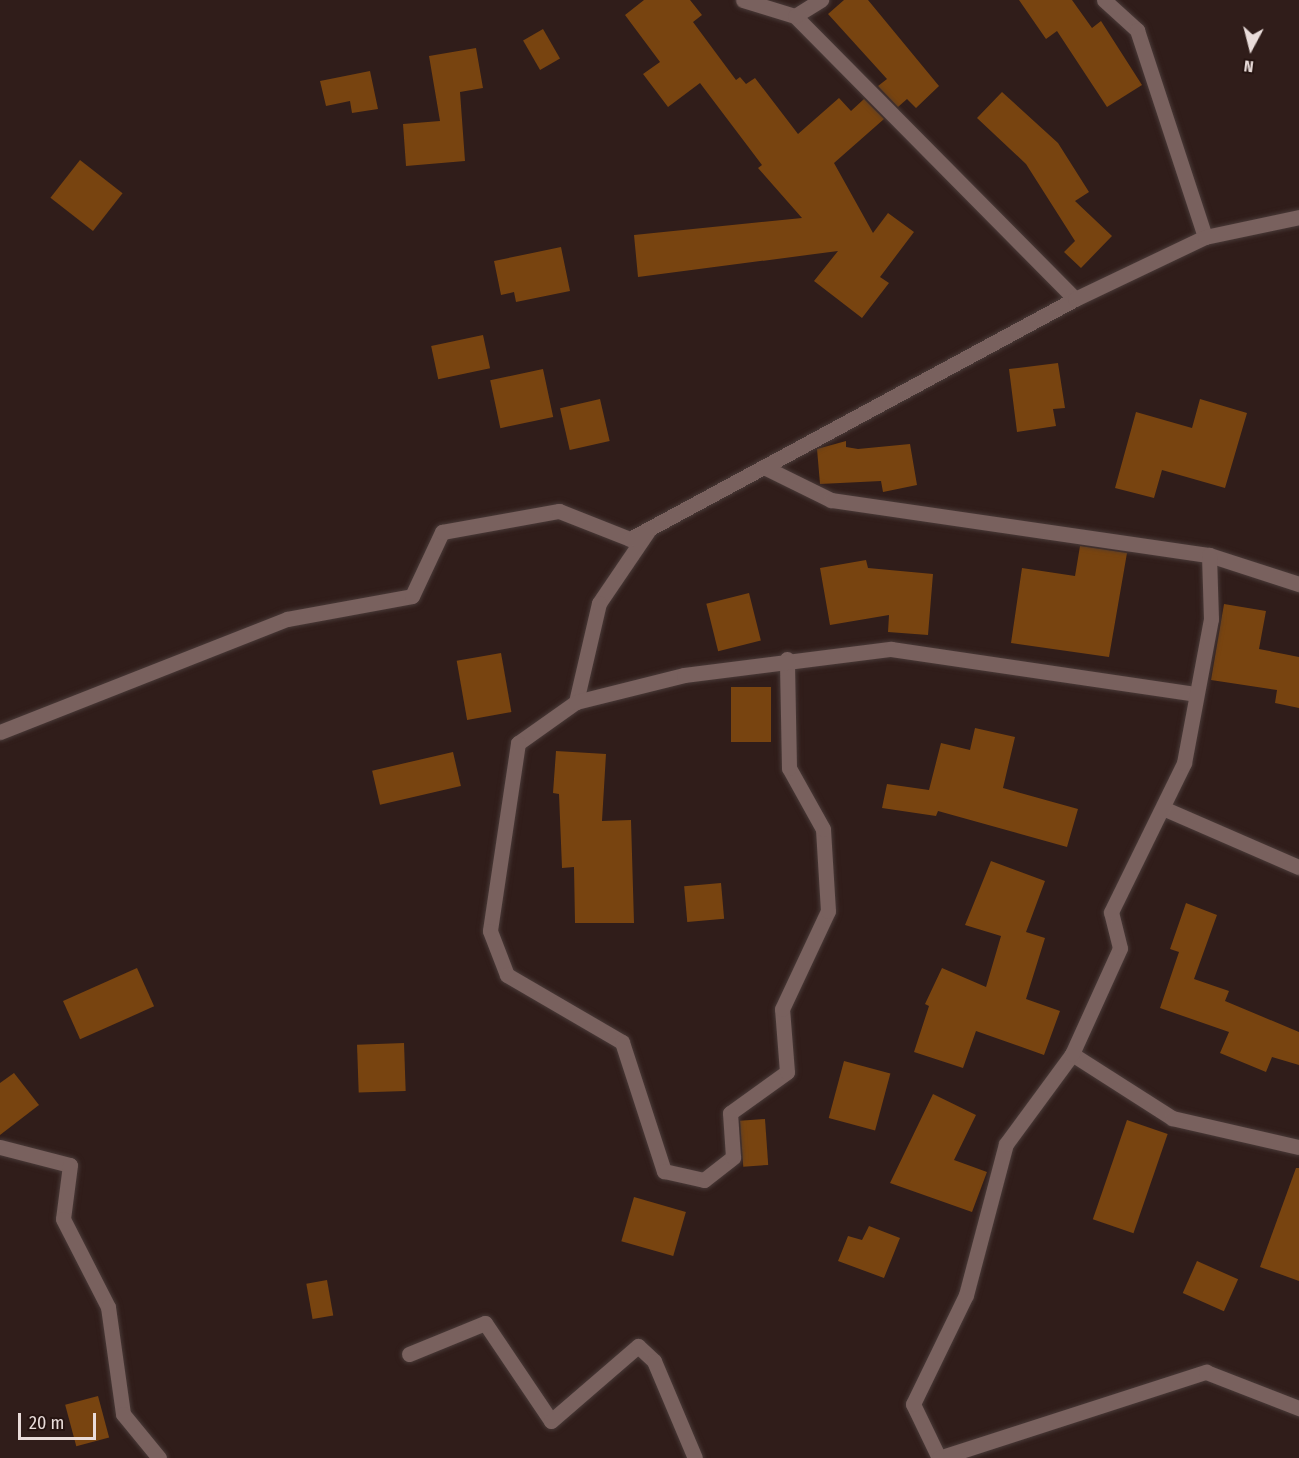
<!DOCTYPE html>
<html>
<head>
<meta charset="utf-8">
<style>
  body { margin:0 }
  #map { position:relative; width:1299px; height:1458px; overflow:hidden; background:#301d1a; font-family:"Fira Sans Condensed",sans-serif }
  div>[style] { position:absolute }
  .building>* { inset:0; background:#784410; transform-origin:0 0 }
  .roads { filter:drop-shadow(0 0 2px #493a38) drop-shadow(0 0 2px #493a38) }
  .street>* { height:15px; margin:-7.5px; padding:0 7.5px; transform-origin:7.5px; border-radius:7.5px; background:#79615e }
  span { translate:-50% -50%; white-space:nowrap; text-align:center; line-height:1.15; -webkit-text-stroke:4.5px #261411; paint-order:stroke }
  .north { position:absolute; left:1221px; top:18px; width:60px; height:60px; -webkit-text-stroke:4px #261411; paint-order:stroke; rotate:187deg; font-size:16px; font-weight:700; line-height:24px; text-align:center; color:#e9dcda }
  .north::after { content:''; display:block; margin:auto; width:21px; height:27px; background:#e9dcda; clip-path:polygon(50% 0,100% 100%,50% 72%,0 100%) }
  .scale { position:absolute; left:18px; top:1413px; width:78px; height:27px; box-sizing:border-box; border:3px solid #e9dcda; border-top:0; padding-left:8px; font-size:18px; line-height:21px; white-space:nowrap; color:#e9dcda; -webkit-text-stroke:4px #261411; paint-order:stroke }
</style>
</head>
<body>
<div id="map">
  <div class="building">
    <div style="clip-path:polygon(644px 0,690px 0,702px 15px,693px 22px,736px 80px,740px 77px,746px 84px,755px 78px,798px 134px,839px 98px,851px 111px,864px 99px,884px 119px,834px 163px,873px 233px,888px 213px,914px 232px,880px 277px,889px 283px,862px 318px,814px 281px,838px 251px,638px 277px,634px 235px,802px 218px,758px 168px,762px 165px,700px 83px,668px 107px,643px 74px,660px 62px,625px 15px)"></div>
    <div style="clip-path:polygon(844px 0,868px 0,939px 86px,916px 108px,907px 99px,898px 107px,878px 86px,887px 79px,828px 14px)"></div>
    <div style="clip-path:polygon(1019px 0,1072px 0,1092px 28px,1101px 21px,1142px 85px,1107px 107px,1057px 31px,1046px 39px)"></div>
    <div style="left:543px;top:29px;width:34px;height:23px;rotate:60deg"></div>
    <div style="clip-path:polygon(476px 48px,483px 88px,460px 92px,465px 161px,406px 166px,403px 124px,440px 121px,429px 56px)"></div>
    <div style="clip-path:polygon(370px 71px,378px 109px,352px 113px,350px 101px,326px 106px,320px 81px)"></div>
    <div style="clip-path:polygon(1002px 92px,1058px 143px,1089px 192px,1075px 201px,1112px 236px,1081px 268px,1064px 252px,1075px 241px,1026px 164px,977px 118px)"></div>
    <div style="left:80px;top:160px;width:54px;height:48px;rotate:38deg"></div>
    <div style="clip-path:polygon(561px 247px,570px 291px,516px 302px,514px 292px,501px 295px,494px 261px)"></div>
    <div style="left:483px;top:335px;width:34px;height:53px;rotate:78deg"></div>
    <div style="clip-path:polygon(1058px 363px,1065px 408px,1053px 409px,1056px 426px,1017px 432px,1009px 369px)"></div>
    <div style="left:543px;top:369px;width:49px;height:54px;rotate:78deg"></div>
    <div style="left:600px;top:399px;width:43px;height:41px;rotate:77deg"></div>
    <div style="clip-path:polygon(1200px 399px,1247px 413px,1225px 488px,1162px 470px,1154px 498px,1115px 488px,1136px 412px,1192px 428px)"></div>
    <div style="clip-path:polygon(846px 441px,846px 447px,858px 449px,910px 444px,917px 485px,883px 492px,881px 481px,820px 484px,817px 449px)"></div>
    <div style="clip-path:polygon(1080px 546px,1127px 553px,1109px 657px,1011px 643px,1022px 568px,1075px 576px)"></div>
    <div style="clip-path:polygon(866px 560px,868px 568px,933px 574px,928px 635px,888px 632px,889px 615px,830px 625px,820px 568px)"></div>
    <div style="left:749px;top:593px;width:49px;height:44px;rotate:76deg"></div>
    <div style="clip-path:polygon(1224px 604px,1266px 611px,1259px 649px,1299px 657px,1299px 708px,1275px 703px,1277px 690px,1211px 680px)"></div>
    <div style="left:501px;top:653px;width:60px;height:45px;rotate:80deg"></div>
    <div style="left:731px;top:687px;width:40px;height:55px"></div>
    <div style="clip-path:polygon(975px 728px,1015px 737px,1003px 788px,1078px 809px,1067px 847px,938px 811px,936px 816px,882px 808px,887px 784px,929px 790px,941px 743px,970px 750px)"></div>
    <div style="clip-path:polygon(556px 751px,606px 754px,602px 821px,631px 820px,634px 923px,575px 923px,574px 867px,562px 868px,559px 794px,553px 793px)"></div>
    <div style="left:453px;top:752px;width:35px;height:83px;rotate:77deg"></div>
    <div style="clip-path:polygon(991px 861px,1045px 881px,1026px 932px,1045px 938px,1026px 999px,1060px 1011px,1044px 1055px,976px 1031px,963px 1068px,914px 1052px,929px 1006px,925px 1004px,942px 968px,986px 987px,1001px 936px,965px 925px)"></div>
    <div style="left:721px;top:883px;width:36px;height:37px;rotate:85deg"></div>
    <div style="clip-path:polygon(1186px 903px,1217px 915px,1194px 979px,1229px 991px,1225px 1001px,1299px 1032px,1299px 1065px,1272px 1057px,1266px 1072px,1220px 1053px,1229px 1032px,1160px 1008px,1179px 952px,1170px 949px)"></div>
    <div style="left:137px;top:968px;width:42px;height:81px;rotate:66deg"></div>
    <div style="left:404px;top:1043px;width:48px;height:47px;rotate:88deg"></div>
    <div style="left:844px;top:1061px;width:48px;height:59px;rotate:15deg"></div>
    <div style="clip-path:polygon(14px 1073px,39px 1105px,0 1135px,0 1083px)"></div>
    <div style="clip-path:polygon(933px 1094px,976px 1115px,954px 1160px,987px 1172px,972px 1212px,890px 1183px)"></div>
    <div style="left:765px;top:1119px;width:46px;height:25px;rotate:86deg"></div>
    <div style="left:1127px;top:1120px;width:43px;height:105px;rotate:19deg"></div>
    <div style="clip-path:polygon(1296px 1168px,1299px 1168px,1299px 1281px,1260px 1267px)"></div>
    <div style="left:634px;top:1197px;width:54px;height:46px;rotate:16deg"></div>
    <div style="clip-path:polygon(869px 1226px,900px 1238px,884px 1278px,838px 1261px,848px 1236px,862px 1240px)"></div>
    <div style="left:1197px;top:1261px;width:45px;height:35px;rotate:24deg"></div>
    <div style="left:327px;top:1280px;width:36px;height:21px;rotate:80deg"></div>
    <div style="left:98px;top:1396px;width:43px;height:34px;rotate:75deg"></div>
  </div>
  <div class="roads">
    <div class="street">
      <div style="left:743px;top:0;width:54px;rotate:17.1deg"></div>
      <div style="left:795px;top:16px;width:398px;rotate:45.3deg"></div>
      <div style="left:1104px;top:0;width:45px;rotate:42.3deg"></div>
      <div style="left:1137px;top:30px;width:218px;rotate:71.8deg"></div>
      <div style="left:795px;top:16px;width:31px;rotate:-32deg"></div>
      <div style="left:764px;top:467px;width:75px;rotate:26.2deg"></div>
      <div style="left:831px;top:500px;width:382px;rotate:8.3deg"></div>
      <div style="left:1209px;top:555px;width:95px;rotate:17.9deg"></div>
      <div style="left:648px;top:531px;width:87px;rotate:124.2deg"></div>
      <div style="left:599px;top:603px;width:102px;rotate:103.1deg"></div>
      <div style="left:576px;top:702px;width:71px;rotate:144.7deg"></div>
      <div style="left:518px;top:743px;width:190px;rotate:98.5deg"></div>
      <div style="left:490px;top:931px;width:47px;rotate:68.9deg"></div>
      <div style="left:507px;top:975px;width:133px;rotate:30.2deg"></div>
      <div style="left:622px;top:1042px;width:136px;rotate:72deg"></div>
      <div style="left:664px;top:1171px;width:41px;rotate:12.7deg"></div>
      <div style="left:704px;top:1180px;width:37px;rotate:-38deg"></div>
      <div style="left:733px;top:1157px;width:44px;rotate:-93.9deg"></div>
      <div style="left:730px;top:1113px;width:70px;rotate:-35.7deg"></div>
      <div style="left:787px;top:1072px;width:63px;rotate:-94.5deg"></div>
      <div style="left:782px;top:1009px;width:108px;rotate:-64.9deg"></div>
      <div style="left:828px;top:911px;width:82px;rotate:-93.5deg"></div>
      <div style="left:823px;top:829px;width:70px;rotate:-119.1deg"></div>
      <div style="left:789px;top:768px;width:109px;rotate:-91.1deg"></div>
      <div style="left:576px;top:702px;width:111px;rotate:-14deg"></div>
      <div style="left:684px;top:675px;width:209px;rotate:-7.2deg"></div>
      <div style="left:891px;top:649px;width:306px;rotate:8.4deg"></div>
      <div style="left:0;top:732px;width:308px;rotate:-21.5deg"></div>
      <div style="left:287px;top:619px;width:127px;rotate:-10.4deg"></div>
      <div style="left:412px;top:596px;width:71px;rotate:-64.9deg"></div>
      <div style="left:442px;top:532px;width:119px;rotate:-10.2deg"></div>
      <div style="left:559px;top:511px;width:76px;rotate:21.5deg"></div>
      <div style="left:630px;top:539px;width:506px;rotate:-28.34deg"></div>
      <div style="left:1075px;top:299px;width:144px;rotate:-25.5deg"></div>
      <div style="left:1205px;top:237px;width:96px;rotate:-12deg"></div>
      <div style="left:1163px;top:808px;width:148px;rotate:23.5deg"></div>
      <div style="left:1072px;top:1054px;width:119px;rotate:32.6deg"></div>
      <div style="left:1172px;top:1118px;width:130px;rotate:12.9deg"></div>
      <div style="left:0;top:1147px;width:72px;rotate:14.4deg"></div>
      <div style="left:70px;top:1165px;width:54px;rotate:97.4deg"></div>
      <div style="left:63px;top:1219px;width:99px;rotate:62.9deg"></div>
      <div style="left:108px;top:1307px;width:108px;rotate:82deg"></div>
      <div style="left:123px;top:1414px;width:57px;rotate:50.7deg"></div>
      <div style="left:409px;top:1354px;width:82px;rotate:-22.2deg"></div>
      <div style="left:485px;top:1323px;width:118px;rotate:56deg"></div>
      <div style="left:551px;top:1421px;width:115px;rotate:-40.8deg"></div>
      <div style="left:638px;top:1346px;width:22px;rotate:43deg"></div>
      <div style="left:654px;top:1361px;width:105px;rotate:67.1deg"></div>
      <div style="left:939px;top:1458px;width:60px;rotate:-115.7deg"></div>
      <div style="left:913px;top:1404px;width:121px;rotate:-64.1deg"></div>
      <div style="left:966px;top:1295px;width:156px;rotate:-75.2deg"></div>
      <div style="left:1006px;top:1144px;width:112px;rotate:-53.7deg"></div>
      <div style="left:1072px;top:1054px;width:116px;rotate:-65.6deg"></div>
      <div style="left:1120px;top:948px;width:37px;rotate:-104deg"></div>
      <div style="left:1111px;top:912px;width:166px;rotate:-63.9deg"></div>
      <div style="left:1184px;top:763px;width:147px;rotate:-79.4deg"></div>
      <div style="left:1211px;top:619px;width:64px;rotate:-91.8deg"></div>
      <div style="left:939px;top:1458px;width:281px;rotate:-17.9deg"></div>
      <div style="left:1206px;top:1372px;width:100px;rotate:21.2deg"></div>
    </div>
  </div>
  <div class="north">N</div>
  <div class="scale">20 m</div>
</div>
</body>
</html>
